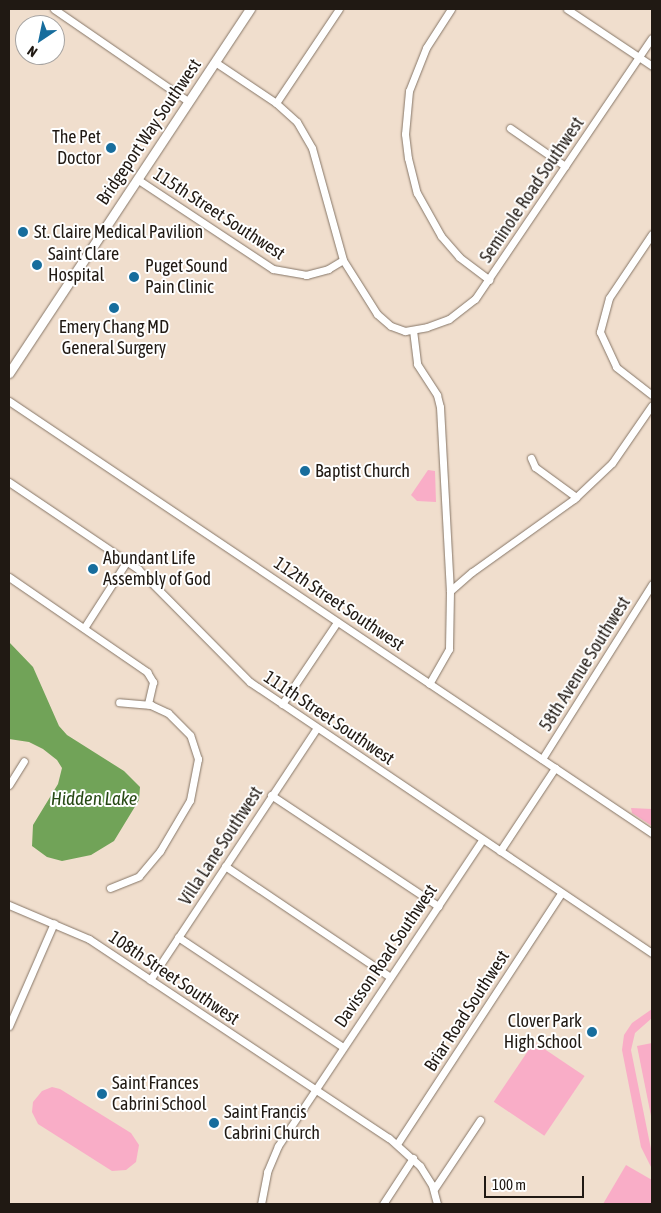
<!DOCTYPE html>
<html>
<head>
<meta charset="utf-8">
<style>
  body { margin:0 }
  #map { position:relative; width:661px; height:1213px; overflow:hidden; background:#f0decd; font-family:"Asap Condensed",sans-serif }
  div>[style] { position:absolute }
  .green>* { inset:0; background:#f9adc7; transform-origin:0 0 }
  .water>* { inset:0; background:#71a358 }
  .roads { filter:drop-shadow(0 0 1px #867667) drop-shadow(0 0 1px #867667) }
  .minor>* { height:7px; margin:-3.5px; padding:0 3.5px; transform-origin:3.5px; border-radius:3.5px; background:#fff }
  .major>* { height:9px; margin:-4.5px; padding:0 4.5px; transform-origin:4.5px; border-radius:4.5px; background:#fff }
  .dots>* { width:14px; height:14px; translate:-50% -50%; box-sizing:border-box; border:2px solid #fff; border-radius:50% }
  span { translate:-50% -50%; white-space:nowrap; text-align:center; line-height:1.15; -webkit-text-stroke:4px #fff; paint-order:stroke }
  .street-label { font-size:18px; color:#201913 }
  .poi-label { font-size:18px; color:#201913 }
  .right { translate:-100% -50%; text-align:right }
  .left { translate:0 -50%; text-align:left }
  .water-label { font-size:19px; color:#284a15; font-style:italic }
  .frame { position:absolute; inset:0; border:10px solid #201913; pointer-events:none }
  .north { position:absolute; left:15px; top:15px; width:50px; height:50px; box-sizing:border-box; background:#fff; border:1px solid #a6a3a1; border-radius:50%; rotate:214deg; font-size:14px; font-weight:700; line-height:20px; text-align:center; color:#201913 }
  .north::after { content:''; display:block; margin:auto; width:18px; height:22px; background:#176d9d; clip-path:polygon(50% 0,100% 100%,50% 72%,0 100%) }
  .scale { position:absolute; left:484px; top:1176px; width:100px; height:22px; box-sizing:border-box; border:2px solid #201913; border-top:0; padding-left:6px; font-size:15px; line-height:18px; white-space:nowrap; color:#201913; -webkit-text-stroke:4px #fff; paint-order:stroke }
</style>
</head>
<body>
<div id="map">
  <div class="green">
    <div style="clip-path:polygon(428px 470px,435px 471px,436px 502px,417px 501px,411px 495px)"></div>
    <div style="clip-path:polygon(631px 808px,652px 809px,652px 826px,632px 813px)"></div>
    <div style="clip-path:polygon(652px 1009px,652px 1018px,635px 1033px,631px 1050px,652px 1154px,652px 1169px,641px 1147px,622px 1050px,624px 1035px,632px 1023px)"></div>
    <div style="left:534px;top:1042px;width:61px;height:72px;rotate:34deg"></div>
    <div style="clip-path:polygon(652px 1043px,652px 1121px,637px 1046px)"></div>
    <div style="clip-path:polygon(52px 1087px,60px 1089px,131px 1133px,139px 1145px,136px 1162px,126px 1170px,112px 1171px,38px 1124px,32px 1112px,33px 1102px,42px 1091px)"></div>
    <div style="clip-path:polygon(626px 1165px,652px 1180px,652px 1204px,603px 1204px)"></div>
  </div>
  <div class="water">
    <div style="clip-path:polygon(9px 642px,33px 667px,59px 726px,67px 735px,124px 771px,140px 787px,139px 800px,114px 841px,91px 855px,62px 861px,47px 857px,32px 846px,33px 825px,58px 784px,62px 768px,57px 760px,43px 749px,29px 742px,9px 739px)"></div>
  </div>
  <div class="roads">
    <div class="minor">
      <div style="left:54px;top:9px;width:163px;rotate:34.5deg"></div>
      <div style="left:451px;top:9px;width:46px;rotate:122.7deg"></div>
      <div style="left:426px;top:48px;width:46px;rotate:111.6deg"></div>
      <div style="left:409px;top:91px;width:43px;rotate:95.3deg"></div>
      <div style="left:405px;top:134px;width:24px;rotate:83deg"></div>
      <div style="left:408px;top:158px;width:36px;rotate:76deg"></div>
      <div style="left:417px;top:193px;width:49px;rotate:60.8deg"></div>
      <div style="left:441px;top:236px;width:28px;rotate:49deg"></div>
      <div style="left:459px;top:257px;width:38px;rotate:37deg"></div>
      <div style="left:567px;top:9px;width:102px;rotate:33.8deg"></div>
      <div style="left:215px;top:62px;width:73px;rotate:33.9deg"></div>
      <div style="left:276px;top:103px;width:28px;rotate:42deg"></div>
      <div style="left:297px;top:122px;width:30px;rotate:60deg"></div>
      <div style="left:312px;top:148px;width:116px;rotate:74.5deg"></div>
      <div style="left:343px;top:260px;width:64px;rotate:57.8deg"></div>
      <div style="left:377px;top:314px;width:18px;rotate:41deg"></div>
      <div style="left:391px;top:326px;width:15px;rotate:20deg"></div>
      <div style="left:405px;top:331px;width:22px;rotate:-10deg"></div>
      <div style="left:427px;top:327px;width:23px;rotate:-20deg"></div>
      <div style="left:449px;top:319px;width:33px;rotate:-38deg"></div>
      <div style="left:475px;top:299px;width:315px;rotate:-55.9deg"></div>
      <div style="left:276px;top:103px;width:113px;rotate:-56.2deg"></div>
      <div style="left:510px;top:128px;width:67px;rotate:34.6deg"></div>
      <div style="left:137px;top:179px;width:163px;rotate:33.5deg"></div>
      <div style="left:273px;top:269px;width:34px;rotate:10deg"></div>
      <div style="left:306px;top:275px;width:23px;rotate:-15deg"></div>
      <div style="left:328px;top:269px;width:17px;rotate:-31deg"></div>
      <div style="left:652px;top:234px;width:77px;rotate:123.9deg"></div>
      <div style="left:609px;top:298px;width:35px;rotate:105deg"></div>
      <div style="left:600px;top:332px;width:38px;rotate:65deg"></div>
      <div style="left:616px;top:367px;width:46px;rotate:37.9deg"></div>
      <div style="left:413px;top:330px;width:34px;rotate:83deg"></div>
      <div style="left:417px;top:364px;width:37px;rotate:57deg"></div>
      <div style="left:437px;top:395px;width:12px;rotate:76deg"></div>
      <div style="left:440px;top:407px;width:184px;rotate:86.9deg"></div>
      <div style="left:450px;top:591px;width:58px;rotate:91deg"></div>
      <div style="left:449px;top:649px;width:40px;rotate:119.7deg"></div>
      <div style="left:9px;top:401px;width:775px;rotate:33.9deg"></div>
      <div style="left:531px;top:458px;width:10px;rotate:66deg"></div>
      <div style="left:535px;top:467px;width:51px;rotate:36.2deg"></div>
      <div style="left:9px;top:482px;width:156px;rotate:34deg"></div>
      <div style="left:138px;top:569px;width:159px;rotate:45.3deg"></div>
      <div style="left:250px;top:682px;width:485px;rotate:34deg"></div>
      <div style="left:9px;top:577px;width:168px;rotate:34.5deg"></div>
      <div style="left:147px;top:672px;width:12px;rotate:59deg"></div>
      <div style="left:153px;top:682px;width:23px;rotate:103deg"></div>
      <div style="left:450px;top:591px;width:29px;rotate:-41deg"></div>
      <div style="left:472px;top:572px;width:125px;rotate:-35.6deg"></div>
      <div style="left:574px;top:499px;width:52px;rotate:-43.5deg"></div>
      <div style="left:612px;top:463px;width:70px;rotate:-55.4deg"></div>
      <div style="left:84px;top:628px;width:80px;rotate:-57.3deg"></div>
      <div style="left:282px;top:704px;width:99px;rotate:-56.1deg"></div>
      <div style="left:542px;top:759px;width:207px;rotate:-57.8deg"></div>
      <div style="left:9px;top:785px;width:28px;rotate:-58deg"></div>
      <div style="left:271px;top:795px;width:201px;rotate:33.6deg"></div>
      <div style="left:500px;top:851px;width:100px;rotate:-56.5deg"></div>
      <div style="left:225px;top:866px;width:199px;rotate:33.9deg"></div>
      <div style="left:110px;top:888px;width:31px;rotate:-22deg"></div>
      <div style="left:139px;top:876px;width:33px;rotate:-50deg"></div>
      <div style="left:160px;top:851px;width:59px;rotate:-59.5deg"></div>
      <div style="left:190px;top:800px;width:42px;rotate:-79deg"></div>
      <div style="left:198px;top:759px;width:25px;rotate:-108deg"></div>
      <div style="left:190px;top:735px;width:31px;rotate:-135deg"></div>
      <div style="left:168px;top:713px;width:19px;rotate:-155deg"></div>
      <div style="left:151px;top:705px;width:32px;rotate:-175deg"></div>
      <div style="left:9px;top:905px;width:87px;rotate:23deg"></div>
      <div style="left:89px;top:939px;width:360px;rotate:33.6deg"></div>
      <div style="left:389px;top:1138px;width:42px;rotate:42.1deg"></div>
      <div style="left:420px;top:1166px;width:22px;rotate:58deg"></div>
      <div style="left:432px;top:1185px;width:20px;rotate:75deg"></div>
      <div style="left:178px;top:937px;width:198px;rotate:33.7deg"></div>
      <div style="left:150px;top:980px;width:302px;rotate:-56.5deg"></div>
      <div style="left:9px;top:1026px;width:112px;rotate:-66.4deg"></div>
      <div style="left:397px;top:1144px;width:300px;rotate:-56.8deg"></div>
      <div style="left:434px;top:1189px;width:83px;rotate:-56.3deg"></div>
      <div style="left:261px;top:1204px;width:33px;rotate:-79deg"></div>
      <div style="left:267px;top:1172px;width:28px;rotate:-67deg"></div>
      <div style="left:278px;top:1146px;width:368px;rotate:-56.3deg"></div>
      <div style="left:383px;top:1204px;width:55px;rotate:-56.9deg"></div>
    </div>
    <div class="major">
      <div style="left:9px;top:373px;width:437px;rotate:-56.5deg"></div>
    </div>
  </div>
  <div class="dots">
    <div style="left:111px;top:148px;background:#176d9d"></div>
    <div style="left:23px;top:232px;background:#176d9d"></div>
    <div style="left:37px;top:265px;background:#176d9d"></div>
    <div style="left:134px;top:277px;background:#176d9d"></div>
    <div style="left:114px;top:308px;background:#176d9d"></div>
    <div style="left:305px;top:471px;background:#176d9d"></div>
    <div style="left:93px;top:569px;background:#176d9d"></div>
    <div style="left:592px;top:1032px;background:#176d9d"></div>
    <div style="left:102px;top:1094px;background:#176d9d"></div>
    <div style="left:214px;top:1123px;background:#176d9d"></div>
  </div>
  <div class="street-label">
    <span style="left:149px;top:132px;rotate:-56deg">Bridgeport Way Southwest</span>
    <span style="left:532px;top:190px;rotate:-56deg">Seminole Road Southwest</span>
    <span style="left:219px;top:214px;rotate:33deg">115th Street Southwest</span>
    <span style="left:339px;top:604px;rotate:34deg">112th Street Southwest</span>
    <span style="left:585px;top:664px;rotate:-58deg">58th Avenue Southwest</span>
    <span style="left:329px;top:718px;rotate:34deg">111th Street Southwest</span>
    <span style="left:221px;top:846px;rotate:-57deg">Villa Lane Southwest</span>
    <span style="left:386px;top:956px;rotate:-56deg">Davisson Road Southwest</span>
    <span style="left:174px;top:978px;rotate:34deg">108th Street Southwest</span>
    <span style="left:467px;top:1011px;rotate:-57deg">Briar Road Southwest</span>
  </div>
  <div class="poi-label">
    <span class="right" style="left:101px;top:148px">The Pet<br>Doctor</span>
    <span class="left" style="left:34px;top:232px">St. Claire Medical Pavilion</span>
    <span class="left" style="left:48px;top:265px">Saint Clare<br>Hospital</span>
    <span class="left" style="left:145px;top:277px">Puget Sound<br>Pain Clinic</span>
    <span style="left:114px;top:338px">Emery Chang MD<br>General Surgery</span>
    <span class="left" style="left:315px;top:471px">Baptist Church</span>
    <span class="left" style="left:103px;top:569px">Abundant Life<br>Assembly of God</span>
    <span class="right" style="left:582px;top:1032px">Clover Park<br>High School</span>
    <span class="left" style="left:112px;top:1094px">Saint Frances<br>Cabrini School</span>
    <span class="left" style="left:224px;top:1123px">Saint Francis<br>Cabrini Church</span>
  </div>
  <div class="water-label">
    <span style="left:94px;top:799px">Hidden Lake</span>
  </div>
  <div class="frame"></div>
  <div class="north">N</div>
  <div class="scale">100 m</div>
</div>
</body>
</html>
